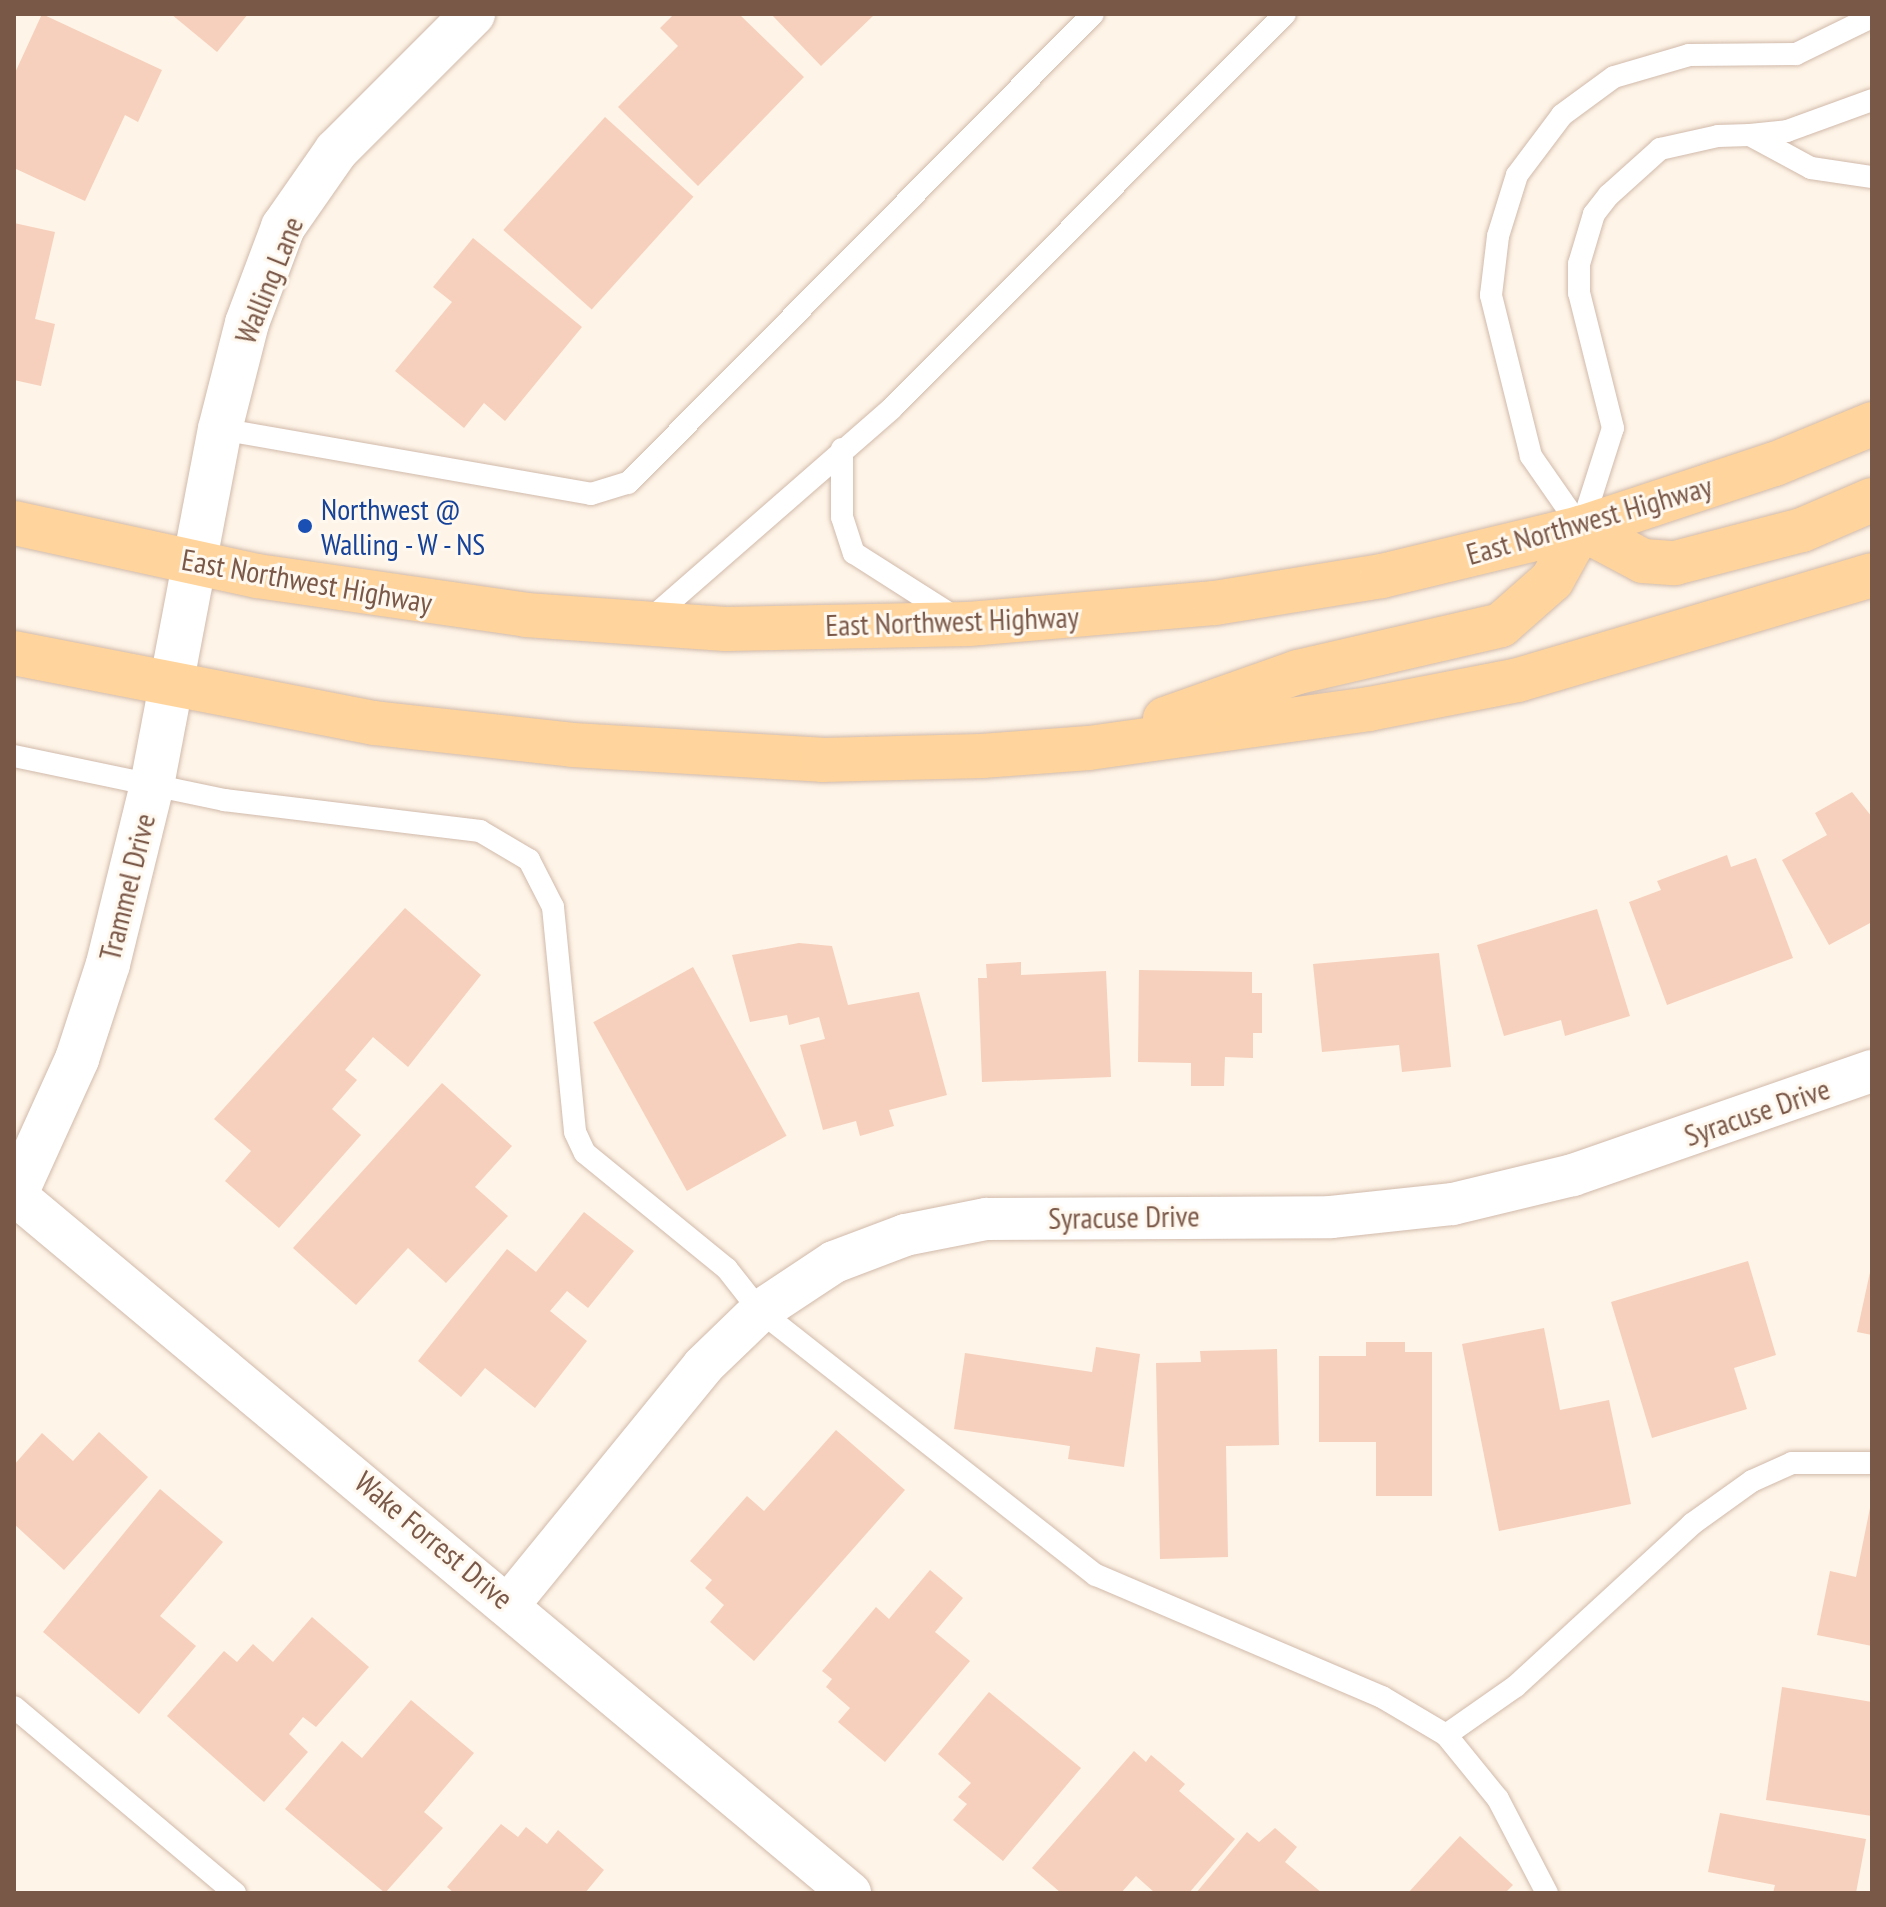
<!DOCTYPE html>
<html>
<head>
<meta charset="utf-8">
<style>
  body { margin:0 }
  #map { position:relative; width:1886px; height:1907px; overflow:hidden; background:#fef4e7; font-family:"PT Sans Narrow",sans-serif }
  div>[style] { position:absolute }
  .building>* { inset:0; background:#f6d0bc; transform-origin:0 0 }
  .roads { filter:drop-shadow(0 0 2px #d1baab) drop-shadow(0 0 2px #d1baab) }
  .service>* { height:22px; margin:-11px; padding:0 11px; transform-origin:11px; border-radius:11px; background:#fff }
  .minor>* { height:42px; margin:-21px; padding:0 21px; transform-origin:21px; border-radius:21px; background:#fff }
  .tertiary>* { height:44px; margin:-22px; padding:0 22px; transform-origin:22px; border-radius:22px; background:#fff }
  .primary>* { height:44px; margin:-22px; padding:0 22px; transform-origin:22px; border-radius:22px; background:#ffd59d }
  .dots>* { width:22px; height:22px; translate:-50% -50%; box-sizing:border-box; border:4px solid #fff8ef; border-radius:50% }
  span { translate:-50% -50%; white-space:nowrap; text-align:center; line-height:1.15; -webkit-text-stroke:6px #fff8ef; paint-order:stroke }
  .street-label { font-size:30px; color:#7a5848 }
  .transit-label { font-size:30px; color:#164399 }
  .left { translate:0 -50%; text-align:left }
  .frame { position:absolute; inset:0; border:16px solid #7a5848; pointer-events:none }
</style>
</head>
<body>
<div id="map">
  <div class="building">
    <div style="clip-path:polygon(42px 14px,162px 70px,138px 122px,125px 115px,85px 201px,14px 168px,14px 75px)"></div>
    <div style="clip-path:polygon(171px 14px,248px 14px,217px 52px)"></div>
    <div style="clip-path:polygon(674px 14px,739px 14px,804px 77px,698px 186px,618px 107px,678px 46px,660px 28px)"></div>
    <div style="clip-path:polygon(771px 14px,875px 14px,821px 66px)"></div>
    <div style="left:605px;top:117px;width:119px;height:152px;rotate:42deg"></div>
    <div style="clip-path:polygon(14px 223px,55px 232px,35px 319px,55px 324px,41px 386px,14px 380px)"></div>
    <div style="clip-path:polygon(473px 238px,582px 327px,505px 421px,484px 403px,464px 428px,395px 371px,452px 302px,433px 287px)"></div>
    <div style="clip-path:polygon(1852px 792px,1872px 817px,1872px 922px,1829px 945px,1782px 860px,1827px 835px,1815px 813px)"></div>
    <div style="clip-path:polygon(1727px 855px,1731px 867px,1756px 858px,1793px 958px,1667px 1005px,1629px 902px,1661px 890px,1657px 881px)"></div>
    <div style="clip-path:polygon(405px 908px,481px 975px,408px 1067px,373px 1037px,345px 1070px,357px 1080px,332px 1109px,361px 1135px,279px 1228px,225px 1181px,251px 1151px,214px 1119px)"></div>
    <div style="clip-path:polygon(1597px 909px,1630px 1016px,1565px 1036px,1561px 1020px,1504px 1036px,1477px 945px)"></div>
    <div style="clip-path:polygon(799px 943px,832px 946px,848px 1005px,919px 992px,947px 1095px,889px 1110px,894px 1126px,860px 1136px,856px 1121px,823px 1130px,800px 1045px,825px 1039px,819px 1017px,789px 1025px,787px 1015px,750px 1022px,732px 955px)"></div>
    <div style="clip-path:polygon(1439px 953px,1451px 1067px,1402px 1072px,1399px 1045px,1322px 1052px,1313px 964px)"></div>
    <div style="clip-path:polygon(1021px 962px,1021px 975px,1106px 971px,1111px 1077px,982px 1082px,978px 978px,987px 978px,986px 964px)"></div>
    <div style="left:693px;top:967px;width:193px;height:114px;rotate:61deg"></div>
    <div style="clip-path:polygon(1139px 970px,1252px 972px,1252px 993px,1262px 993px,1262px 1033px,1253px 1033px,1253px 1058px,1225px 1057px,1224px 1086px,1191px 1086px,1191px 1063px,1138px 1062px)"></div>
    <div style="clip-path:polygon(442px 1083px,512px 1146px,475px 1187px,508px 1216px,446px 1283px,408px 1248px,356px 1305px,293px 1248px)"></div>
    <div style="clip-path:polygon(584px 1212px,634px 1251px,588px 1308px,567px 1291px,550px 1311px,587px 1341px,535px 1408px,485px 1368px,461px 1397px,418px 1361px,507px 1249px,536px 1272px)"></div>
    <div style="clip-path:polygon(1748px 1261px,1776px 1355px,1734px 1368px,1747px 1409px,1652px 1438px,1611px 1302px)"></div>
    <div style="clip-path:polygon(1872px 1263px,1872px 1335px,1857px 1332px)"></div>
    <div style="clip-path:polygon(1544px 1328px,1560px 1410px,1609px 1400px,1631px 1504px,1499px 1531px,1462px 1344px)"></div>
    <div style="clip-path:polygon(1366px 1342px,1405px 1342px,1405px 1352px,1432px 1352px,1432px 1496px,1376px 1496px,1376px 1442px,1319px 1442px,1319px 1356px,1366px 1356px)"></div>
    <div style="clip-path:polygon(1096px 1347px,1140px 1354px,1124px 1467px,1068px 1459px,1070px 1446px,954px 1429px,965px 1353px,1092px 1372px)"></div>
    <div style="clip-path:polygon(1277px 1349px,1279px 1445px,1226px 1446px,1228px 1557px,1160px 1559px,1156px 1363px,1201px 1362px,1200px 1351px)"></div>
    <div style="clip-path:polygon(836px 1430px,905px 1490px,754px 1661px,710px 1622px,724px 1605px,705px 1588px,712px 1580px,690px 1561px,747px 1496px,764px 1511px)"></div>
    <div style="clip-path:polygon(99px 1432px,148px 1477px,64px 1570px,14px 1524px,14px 1465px,42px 1433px,73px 1461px)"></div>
    <div style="clip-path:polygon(160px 1489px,223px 1542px,160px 1616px,196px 1646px,139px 1714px,43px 1632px)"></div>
    <div style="clip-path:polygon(1871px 1503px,1872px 1503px,1872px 1646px,1817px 1635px,1830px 1571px,1856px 1577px)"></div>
    <div style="clip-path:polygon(930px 1570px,963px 1598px,935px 1632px,970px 1661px,885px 1762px,838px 1722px,850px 1708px,826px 1687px,832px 1679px,822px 1671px,876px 1607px,889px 1619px)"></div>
    <div style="clip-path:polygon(312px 1617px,369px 1667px,316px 1727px,303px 1717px,289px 1734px,308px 1752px,264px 1802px,167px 1716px,224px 1651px,237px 1662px,253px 1644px,273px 1662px)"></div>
    <div style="clip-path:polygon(1782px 1687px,1872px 1702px,1872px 1816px,1766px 1800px)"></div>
    <div style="clip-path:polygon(989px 1692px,1081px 1768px,1003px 1861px,953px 1820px,967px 1804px,958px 1797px,971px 1783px,938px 1754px)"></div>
    <div style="clip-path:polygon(411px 1700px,474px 1753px,424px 1812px,443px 1828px,385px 1893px,285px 1809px,342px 1741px,362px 1758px)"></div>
    <div style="clip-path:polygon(1134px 1751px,1146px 1762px,1151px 1755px,1185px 1784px,1179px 1791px,1235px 1839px,1189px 1893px,1155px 1893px,1136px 1876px,1121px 1893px,1061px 1893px,1032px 1868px)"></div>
    <div style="clip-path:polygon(1720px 1813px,1866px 1839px,1856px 1893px,1773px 1893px,1775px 1885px,1708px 1872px)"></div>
    <div style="clip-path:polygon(501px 1824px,518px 1837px,526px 1827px,547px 1844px,558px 1830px,604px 1870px,585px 1893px,454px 1893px,447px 1887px)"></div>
    <div style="clip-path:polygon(1275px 1828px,1297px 1847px,1285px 1862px,1322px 1893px,1196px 1893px,1247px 1832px,1259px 1842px)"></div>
    <div style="clip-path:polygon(1460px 1836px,1513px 1885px,1505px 1893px,1408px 1893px)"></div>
  </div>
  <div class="roads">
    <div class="service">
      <div style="left:1750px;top:135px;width:37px;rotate:-6deg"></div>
      <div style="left:1787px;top:131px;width:90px;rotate:-20deg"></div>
      <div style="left:220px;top:429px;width:377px;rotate:9.9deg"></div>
      <div style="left:591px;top:494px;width:39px;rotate:-17deg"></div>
      <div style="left:628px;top:483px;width:660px;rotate:-45.25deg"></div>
      <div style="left:842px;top:449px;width:68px;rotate:90deg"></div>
      <div style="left:842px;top:517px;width:38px;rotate:72deg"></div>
      <div style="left:854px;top:553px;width:117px;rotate:32.5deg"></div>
      <div style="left:1581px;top:528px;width:88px;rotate:-124.8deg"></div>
      <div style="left:1531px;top:456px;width:166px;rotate:-104deg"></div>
      <div style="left:1491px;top:295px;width:59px;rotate:-83.2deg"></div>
      <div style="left:1498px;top:236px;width:64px;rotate:-72.7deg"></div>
      <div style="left:1517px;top:175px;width:75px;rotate:-53.1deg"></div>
      <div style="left:1562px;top:115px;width:64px;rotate:-36.2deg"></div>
      <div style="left:1614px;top:77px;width:78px;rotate:-16.3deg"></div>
      <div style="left:1689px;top:55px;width:107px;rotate:-0.5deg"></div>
      <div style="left:1796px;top:54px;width:85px;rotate:-26deg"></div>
      <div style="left:1581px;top:528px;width:105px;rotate:-72.3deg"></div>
      <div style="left:1613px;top:428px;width:139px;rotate:-104.1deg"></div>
      <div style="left:1579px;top:293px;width:29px;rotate:-90deg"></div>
      <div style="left:1579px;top:264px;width:52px;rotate:-73.3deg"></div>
      <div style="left:1594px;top:214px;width:24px;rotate:-52deg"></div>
      <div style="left:1609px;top:195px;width:69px;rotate:-42deg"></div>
      <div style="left:1660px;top:149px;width:59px;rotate:-12.6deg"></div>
      <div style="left:1718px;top:136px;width:32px;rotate:-2deg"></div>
      <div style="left:1750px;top:135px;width:69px;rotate:28.4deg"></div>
      <div style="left:1811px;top:168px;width:62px;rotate:8.4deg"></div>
      <div style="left:647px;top:622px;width:325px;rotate:-41.1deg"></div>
      <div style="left:892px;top:408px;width:556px;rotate:-45.07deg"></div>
      <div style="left:14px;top:756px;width:215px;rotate:11.8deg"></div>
      <div style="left:224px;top:800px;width:258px;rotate:6.9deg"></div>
      <div style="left:480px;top:831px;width:57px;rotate:30.6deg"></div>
      <div style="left:529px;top:860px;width:53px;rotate:62.9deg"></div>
      <div style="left:553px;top:907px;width:226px;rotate:84.4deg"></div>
      <div style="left:575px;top:1132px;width:23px;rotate:65deg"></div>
      <div style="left:585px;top:1153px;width:183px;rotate:39.2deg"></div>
      <div style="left:727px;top:1269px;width:53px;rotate:51.8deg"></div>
      <div style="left:760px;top:1311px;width:427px;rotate:38.2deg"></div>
      <div style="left:1096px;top:1575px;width:311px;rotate:23.1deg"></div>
      <div style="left:1382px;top:1697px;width:74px;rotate:30.7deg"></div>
      <div style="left:1446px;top:1735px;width:82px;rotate:50.9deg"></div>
      <div style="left:1498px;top:1799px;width:106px;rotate:62.5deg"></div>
      <div style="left:14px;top:1707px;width:289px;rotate:40.1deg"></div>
      <div style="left:1446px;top:1735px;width:85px;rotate:-35deg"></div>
      <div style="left:1516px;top:1686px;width:239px;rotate:-42.6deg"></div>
      <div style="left:1692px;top:1524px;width:74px;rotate:-35.6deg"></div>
      <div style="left:1752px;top:1481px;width:44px;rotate:-24.2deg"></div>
      <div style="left:1792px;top:1463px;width:80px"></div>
    </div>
    <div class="minor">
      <div style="left:14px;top:1194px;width:1090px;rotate:39.9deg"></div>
      <div style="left:510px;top:1603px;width:306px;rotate:-50.8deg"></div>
      <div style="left:703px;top:1366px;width:79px;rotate:-44deg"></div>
      <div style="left:760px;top:1311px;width:89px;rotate:-33.5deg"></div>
      <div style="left:834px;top:1262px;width:76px;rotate:-20.8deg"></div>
      <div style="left:905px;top:1235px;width:83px;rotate:-11.2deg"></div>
      <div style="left:986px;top:1219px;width:345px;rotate:-0.3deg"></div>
      <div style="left:1331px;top:1217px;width:123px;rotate:-6.1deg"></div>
      <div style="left:1453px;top:1204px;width:123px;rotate:-13.6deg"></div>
      <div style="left:1573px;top:1175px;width:317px;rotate:-19.2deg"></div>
    </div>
    <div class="tertiary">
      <div style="left:14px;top:1198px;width:153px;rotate:-65.6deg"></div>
      <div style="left:77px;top:1059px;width:100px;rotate:-71.9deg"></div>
      <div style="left:108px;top:964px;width:184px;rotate:-76.2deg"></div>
      <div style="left:152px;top:785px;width:362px;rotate:-79.2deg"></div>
      <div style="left:220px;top:429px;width:109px;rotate:-75.7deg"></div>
      <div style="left:247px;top:323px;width:103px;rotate:-69.4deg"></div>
      <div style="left:283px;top:227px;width:93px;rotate:-55.1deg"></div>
      <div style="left:336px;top:151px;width:194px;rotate:-45deg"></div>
    </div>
    <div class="primary">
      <div style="left:14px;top:523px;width:249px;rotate:12.3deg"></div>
      <div style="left:257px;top:576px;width:272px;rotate:8.2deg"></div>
      <div style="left:526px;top:615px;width:200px;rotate:4deg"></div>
      <div style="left:726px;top:629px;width:243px;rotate:-1.2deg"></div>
      <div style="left:969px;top:624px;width:247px;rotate:-4.9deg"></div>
      <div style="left:1215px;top:603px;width:169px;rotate:-9.2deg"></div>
      <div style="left:1382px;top:576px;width:205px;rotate:-13.6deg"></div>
      <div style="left:1581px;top:528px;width:204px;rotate:-18.3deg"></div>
      <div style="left:1775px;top:464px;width:105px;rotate:-22.4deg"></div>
      <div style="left:1581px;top:528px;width:70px;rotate:28deg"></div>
      <div style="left:1643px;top:561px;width:32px;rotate:4deg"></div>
      <div style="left:1675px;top:563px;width:131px;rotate:-14.6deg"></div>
      <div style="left:1802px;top:530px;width:76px;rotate:-23.2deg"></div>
      <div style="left:14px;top:653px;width:367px;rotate:11deg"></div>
      <div style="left:374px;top:723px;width:200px;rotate:6.3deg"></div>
      <div style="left:573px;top:745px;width:249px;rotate:3.4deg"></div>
      <div style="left:822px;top:760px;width:160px;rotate:-1.4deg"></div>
      <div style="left:982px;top:756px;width:107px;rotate:-4.3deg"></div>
      <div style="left:1089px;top:748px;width:283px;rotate:-7.9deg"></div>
      <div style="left:1369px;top:709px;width:152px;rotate:-11deg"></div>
      <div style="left:1518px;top:680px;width:369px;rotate:-16.5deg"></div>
      <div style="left:1165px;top:719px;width:141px;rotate:-19.5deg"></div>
      <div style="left:1298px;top:672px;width:208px;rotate:-13deg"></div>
      <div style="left:1501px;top:625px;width:68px;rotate:-41.4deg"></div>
      <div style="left:1552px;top:580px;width:60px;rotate:-60.9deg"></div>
    </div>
  </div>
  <div class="dots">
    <div style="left:305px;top:526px;background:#1a4fb4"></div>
  </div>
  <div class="street-label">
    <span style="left:269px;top:280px;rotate:-68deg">Walling Lane</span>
    <span style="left:1589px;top:520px;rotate:-16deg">East Northwest Highway</span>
    <span style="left:307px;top:581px;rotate:10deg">East Northwest Highway</span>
    <span style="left:952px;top:621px;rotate:-2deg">East Northwest Highway</span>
    <span style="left:127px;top:887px;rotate:-76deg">Trammel Drive</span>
    <span style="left:1757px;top:1112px;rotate:-19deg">Syracuse Drive</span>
    <span style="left:1124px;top:1217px;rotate:-1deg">Syracuse Drive</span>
    <span style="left:434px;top:1540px;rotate:40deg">Wake Forrest Drive</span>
  </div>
  <div class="transit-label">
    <span class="left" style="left:321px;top:526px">Northwest @<br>Walling - W - NS</span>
  </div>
  <div class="frame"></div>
</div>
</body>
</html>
